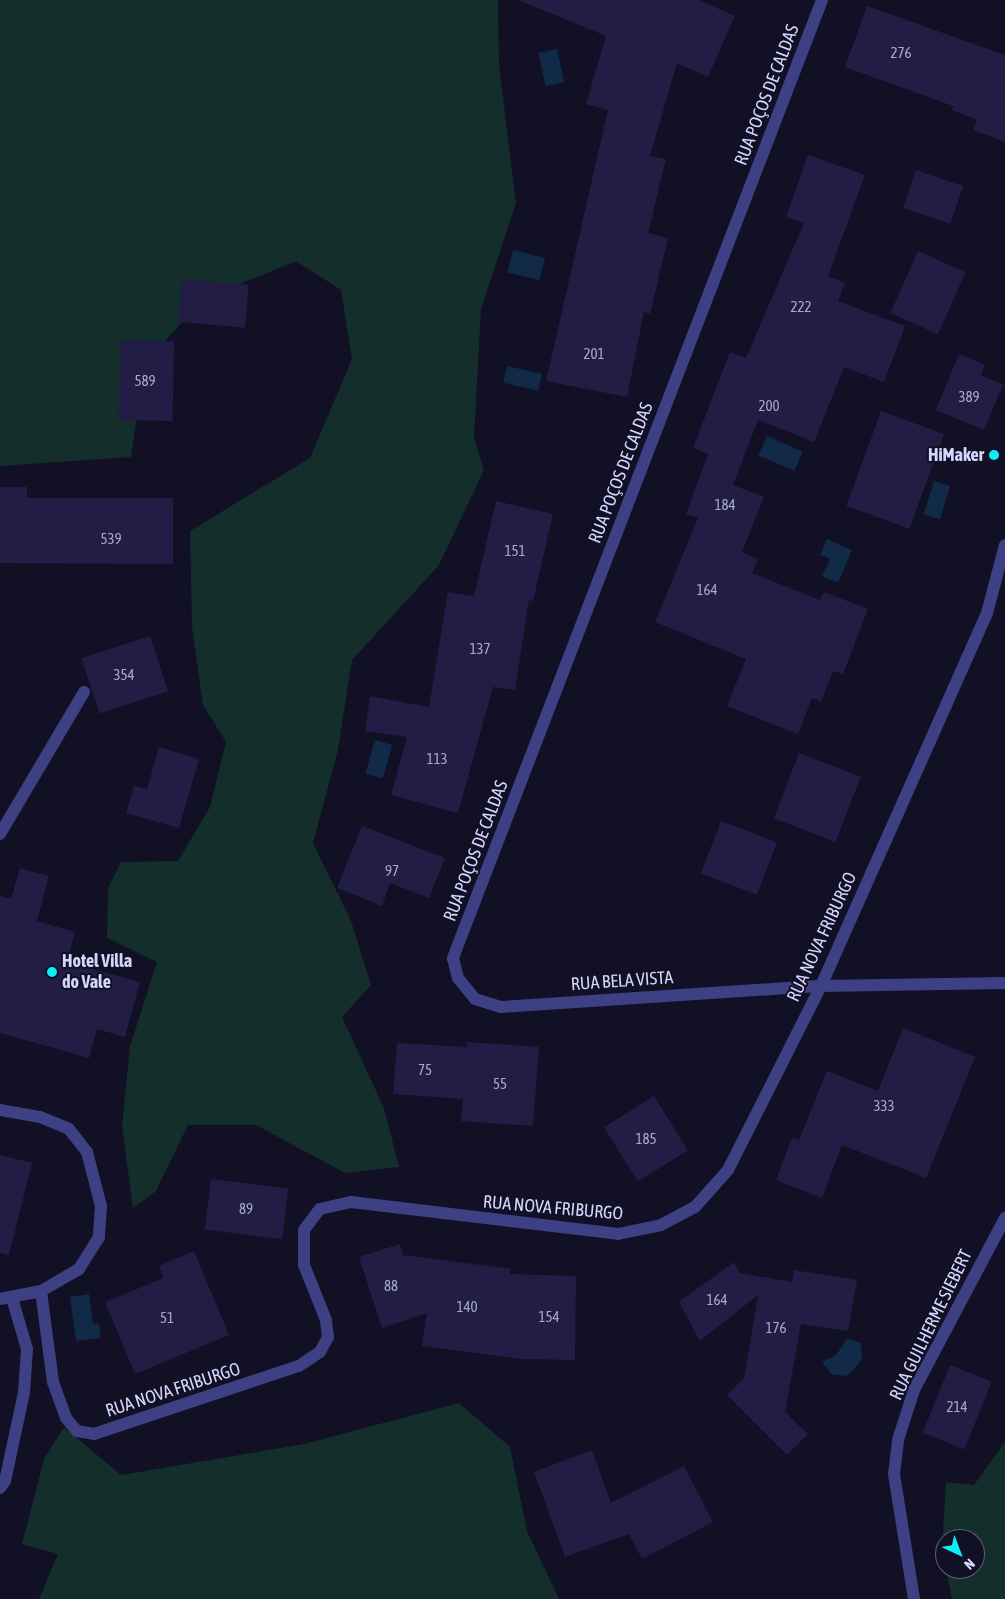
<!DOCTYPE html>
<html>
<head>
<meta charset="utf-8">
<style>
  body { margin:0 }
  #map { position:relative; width:1005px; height:1599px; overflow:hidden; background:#121025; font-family:"Asap Condensed",sans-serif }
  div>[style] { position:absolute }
  .green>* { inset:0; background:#132e2b }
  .water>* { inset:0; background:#102a48; transform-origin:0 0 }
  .building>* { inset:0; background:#211d45; transform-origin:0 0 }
  .street>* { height:12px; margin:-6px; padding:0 6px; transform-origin:6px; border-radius:6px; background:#3d4082 }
  .dots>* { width:14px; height:14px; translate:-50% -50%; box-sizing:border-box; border:2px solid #121025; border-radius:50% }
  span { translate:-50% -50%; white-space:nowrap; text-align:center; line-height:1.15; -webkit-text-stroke:4px #121025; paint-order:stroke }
  .number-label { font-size:15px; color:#a9a7cf }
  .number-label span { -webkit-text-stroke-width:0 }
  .street-label { font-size:18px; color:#d6d5fd }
  .poi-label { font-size:18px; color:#d6d5fd; font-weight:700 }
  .right { translate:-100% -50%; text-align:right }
  .left { translate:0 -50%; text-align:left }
  .north { position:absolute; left:935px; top:1529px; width:50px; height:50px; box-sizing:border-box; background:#121025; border:1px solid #605f7b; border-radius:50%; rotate:137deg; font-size:14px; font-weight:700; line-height:20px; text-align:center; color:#d6d5fd }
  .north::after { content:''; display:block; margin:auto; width:18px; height:22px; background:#0af0f4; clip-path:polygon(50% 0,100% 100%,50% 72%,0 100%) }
</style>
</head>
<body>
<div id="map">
  <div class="green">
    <div style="clip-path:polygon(0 0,498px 0,499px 65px,516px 203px,481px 309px,474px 438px,484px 470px,439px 565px,352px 660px,338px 750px,313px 843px,351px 921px,371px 985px,342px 1017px,384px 1108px,399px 1167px,345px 1173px,256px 1125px,188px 1125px,156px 1191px,133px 1208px,122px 1126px,130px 1046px,157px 962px,107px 938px,108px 888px,121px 862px,178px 861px,210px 807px,226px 742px,203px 705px,192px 627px,190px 531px,310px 458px,352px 359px,341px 290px,296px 261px,203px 299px,145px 363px,131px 457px,0 466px)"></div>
    <div style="clip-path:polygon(459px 1403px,510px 1447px,527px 1531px,559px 1599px,39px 1599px,58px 1554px,22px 1544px,44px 1459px,64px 1427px,121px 1475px,304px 1444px)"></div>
    <div style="clip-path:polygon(1005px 1442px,1005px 1599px,952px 1599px,946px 1569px,975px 1569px,975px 1539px,945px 1539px,945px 1565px,942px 1549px,946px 1482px,974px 1485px)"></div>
  </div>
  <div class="water">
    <div style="left:557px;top:49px;width:34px;height:19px;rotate:78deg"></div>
    <div style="left:513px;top:250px;width:33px;height:23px;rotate:14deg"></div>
    <div style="left:507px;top:366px;width:36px;height:17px;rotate:13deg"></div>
    <div style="left:767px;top:436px;width:39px;height:21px;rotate:24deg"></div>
    <div style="left:934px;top:481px;width:17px;height:35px;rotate:17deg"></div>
    <div style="clip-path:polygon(827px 539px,852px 550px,838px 583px,822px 576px,830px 559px,820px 555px)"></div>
    <div style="left:375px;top:740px;width:18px;height:35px;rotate:16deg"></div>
    <div style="clip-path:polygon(89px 1294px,93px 1324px,99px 1323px,101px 1338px,76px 1341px,70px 1297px)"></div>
    <div style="clip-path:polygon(848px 1338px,861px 1343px,862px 1360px,847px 1376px,831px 1374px,822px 1362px,836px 1355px)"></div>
  </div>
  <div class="building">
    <div style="clip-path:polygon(518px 0,699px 0,735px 16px,708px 77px,677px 63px,650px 156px,666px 159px,648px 233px,668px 238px,650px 314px,644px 312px,627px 397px,546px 381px,608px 110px,586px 104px,606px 36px)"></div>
    <div style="clip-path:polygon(867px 6px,1005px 55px,1005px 142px,973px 130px,977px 120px,952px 110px,953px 106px,845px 67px)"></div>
    <div style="clip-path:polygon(808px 155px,865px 175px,828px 276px,845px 283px,838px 301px,905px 326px,884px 382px,844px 367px,814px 442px,758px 420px,733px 485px,764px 497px,742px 552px,758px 559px,752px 573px,820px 600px,824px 592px,868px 609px,843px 674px,833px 671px,821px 702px,812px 698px,798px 734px,727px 706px,746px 659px,655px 622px,698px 518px,686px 514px,708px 454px,693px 448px,730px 352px,746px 358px,804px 223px,786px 217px)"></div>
    <div style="left:916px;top:170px;width:50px;height:40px;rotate:19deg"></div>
    <div style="left:918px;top:251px;width:52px;height:68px;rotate:24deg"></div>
    <div style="left:182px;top:279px;width:67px;height:43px;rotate:5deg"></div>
    <div style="left:120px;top:340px;width:54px;height:80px;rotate:1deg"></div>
    <div style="clip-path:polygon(959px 354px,985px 365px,981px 375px,1003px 385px,984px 430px,936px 410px)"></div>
    <div style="left:881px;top:411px;width:67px;height:101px;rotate:20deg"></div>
    <div style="clip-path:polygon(0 487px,27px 487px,27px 498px,173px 498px,173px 564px,0 563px)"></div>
    <div style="clip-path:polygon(496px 501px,553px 514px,533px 601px,529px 600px,515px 690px,493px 687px,458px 813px,391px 795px,407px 737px,365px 731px,370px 696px,429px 707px,448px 592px,474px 596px)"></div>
    <div style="left:150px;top:636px;width:58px;height:72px;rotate:72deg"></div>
    <div style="clip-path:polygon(159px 747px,199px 759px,179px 828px,126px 813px,134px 786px,147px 789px)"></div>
    <div style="left:799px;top:753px;width:66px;height:70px;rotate:21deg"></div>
    <div style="left:721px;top:821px;width:60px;height:56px;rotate:21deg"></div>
    <div style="clip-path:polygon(362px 826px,445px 858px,429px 898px,390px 883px,382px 906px,337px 888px)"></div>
    <div style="clip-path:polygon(20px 868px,49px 876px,37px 921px,75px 932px,67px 962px,140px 982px,125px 1037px,97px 1029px,89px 1058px,0 1033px,0 896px,11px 899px)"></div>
    <div style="clip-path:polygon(903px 1028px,975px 1057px,926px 1178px,842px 1145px,822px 1198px,776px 1180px,792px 1138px,799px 1140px,827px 1071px,878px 1091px)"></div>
    <div style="clip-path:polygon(467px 1042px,539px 1047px,533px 1126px,461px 1121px,463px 1099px,393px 1094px,397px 1043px,467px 1047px)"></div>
    <div style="left:654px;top:1096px;width:64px;height:59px;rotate:58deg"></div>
    <div style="clip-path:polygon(0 1155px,32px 1163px,9px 1255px,0 1253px)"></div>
    <div style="left:211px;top:1179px;width:78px;height:51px;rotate:7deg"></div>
    <div style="clip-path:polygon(400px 1244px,403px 1255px,511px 1269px,510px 1274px,576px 1276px,575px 1360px,521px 1359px,422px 1346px,427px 1313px,382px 1328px,359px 1257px)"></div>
    <div style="clip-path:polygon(194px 1251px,229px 1335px,135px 1374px,105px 1302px,164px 1278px,159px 1266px)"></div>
    <div style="clip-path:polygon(734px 1262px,740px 1273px,792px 1282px,794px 1270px,857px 1280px,848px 1331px,801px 1324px,785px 1412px,808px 1434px,787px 1455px,727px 1395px,744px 1378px,758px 1295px,700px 1341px,679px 1302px)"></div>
    <div style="left:950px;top:1365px;width:45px;height:73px;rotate:22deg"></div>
    <div style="clip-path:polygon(592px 1450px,611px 1503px,684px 1466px,713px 1522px,642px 1559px,629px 1534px,565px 1557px,534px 1472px)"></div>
  </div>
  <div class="street">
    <div style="left:822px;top:0;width:1027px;rotate:111.07deg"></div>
    <div style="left:453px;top:958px;width:21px;rotate:76deg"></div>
    <div style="left:458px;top:978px;width:27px;rotate:51deg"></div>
    <div style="left:475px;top:999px;width:27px;rotate:17deg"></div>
    <div style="left:501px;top:1007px;width:321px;rotate:-3.8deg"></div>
    <div style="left:821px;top:986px;width:184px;rotate:-0.9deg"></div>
    <div style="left:0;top:834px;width:165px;rotate:-59.4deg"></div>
    <div style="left:0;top:1110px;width:41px;rotate:9.9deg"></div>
    <div style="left:40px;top:1117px;width:31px;rotate:22deg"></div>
    <div style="left:69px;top:1129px;width:29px;rotate:52deg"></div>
    <div style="left:87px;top:1152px;width:56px;rotate:75.5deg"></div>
    <div style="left:101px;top:1206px;width:31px;rotate:94deg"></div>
    <div style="left:99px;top:1237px;width:38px;rotate:122deg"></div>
    <div style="left:79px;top:1269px;width:44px;rotate:149.9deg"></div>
    <div style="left:41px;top:1291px;width:42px;rotate:169deg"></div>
    <div style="left:41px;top:1291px;width:92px;rotate:82.5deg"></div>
    <div style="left:53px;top:1382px;width:38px;rotate:70deg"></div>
    <div style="left:66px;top:1418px;width:17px;rotate:50deg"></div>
    <div style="left:77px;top:1431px;width:17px;rotate:10deg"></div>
    <div style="left:94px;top:1434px;width:216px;rotate:-18.4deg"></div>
    <div style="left:299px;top:1366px;width:25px;rotate:-34deg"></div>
    <div style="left:320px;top:1352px;width:17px;rotate:-62deg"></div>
    <div style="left:328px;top:1337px;width:17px;rotate:-97deg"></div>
    <div style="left:326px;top:1320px;width:59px;rotate:-111.8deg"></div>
    <div style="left:304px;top:1265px;width:35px;rotate:-90deg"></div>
    <div style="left:304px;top:1230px;width:26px;rotate:-53deg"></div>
    <div style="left:320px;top:1209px;width:32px;rotate:-13deg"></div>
    <div style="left:351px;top:1202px;width:269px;rotate:6.8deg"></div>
    <div style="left:618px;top:1234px;width:44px;rotate:-11.8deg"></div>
    <div style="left:661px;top:1225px;width:38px;rotate:-28deg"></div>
    <div style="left:695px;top:1207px;width:50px;rotate:-48.3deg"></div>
    <div style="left:728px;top:1170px;width:206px;rotate:-63.2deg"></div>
    <div style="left:821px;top:986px;width:408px;rotate:-66deg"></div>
    <div style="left:987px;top:613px;width:70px;rotate:-75.2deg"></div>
    <div style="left:0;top:1488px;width:9px;rotate:-54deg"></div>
    <div style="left:5px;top:1481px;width:91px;rotate:-77.9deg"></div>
    <div style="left:24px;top:1392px;width:43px;rotate:-86deg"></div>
    <div style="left:27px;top:1349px;width:53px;rotate:-106.4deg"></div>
    <div style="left:914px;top:1599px;width:127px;rotate:-99.1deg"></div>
    <div style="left:894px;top:1474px;width:34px;rotate:-83deg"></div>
    <div style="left:898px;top:1440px;width:52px;rotate:-72.3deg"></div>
    <div style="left:914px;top:1390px;width:195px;rotate:-62.1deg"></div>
  </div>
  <div class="dots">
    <div style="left:994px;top:455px;background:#0af0f4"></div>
    <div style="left:52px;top:972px;background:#0af0f4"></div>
  </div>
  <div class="number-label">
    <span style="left:901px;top:53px">276</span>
    <span style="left:801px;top:307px">222</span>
    <span style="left:594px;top:354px">201</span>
    <span style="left:145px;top:381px">589</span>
    <span style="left:969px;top:397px">389</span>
    <span style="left:769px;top:406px">200</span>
    <span style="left:725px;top:505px">184</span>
    <span style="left:111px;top:539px">539</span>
    <span style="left:515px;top:551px">151</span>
    <span style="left:707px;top:590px">164</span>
    <span style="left:480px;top:649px">137</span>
    <span style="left:124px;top:675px">354</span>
    <span style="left:437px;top:759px">113</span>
    <span style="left:392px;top:871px">97</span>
    <span style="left:425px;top:1070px">75</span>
    <span style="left:500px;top:1084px">55</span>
    <span style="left:884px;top:1106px">333</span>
    <span style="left:646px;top:1139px">185</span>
    <span style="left:246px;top:1209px">89</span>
    <span style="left:391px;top:1286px">88</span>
    <span style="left:717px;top:1300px">164</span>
    <span style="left:467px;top:1307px">140</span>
    <span style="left:549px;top:1317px">154</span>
    <span style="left:167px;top:1318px">51</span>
    <span style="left:776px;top:1328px">176</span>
    <span style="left:957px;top:1407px">214</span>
  </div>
  <div class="street-label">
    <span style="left:767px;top:95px;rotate:-69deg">RUA POÇOS DE CALDAS</span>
    <span style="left:621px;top:473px;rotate:-69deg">RUA POÇOS DE CALDAS</span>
    <span style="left:476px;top:851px;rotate:-69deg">RUA POÇOS DE CALDAS</span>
    <span style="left:822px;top:937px;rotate:-65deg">RUA NOVA FRIBURGO</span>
    <span style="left:622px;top:981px;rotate:-4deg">RUA BELA VISTA</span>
    <span style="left:553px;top:1208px;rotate:5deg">RUA NOVA FRIBURGO</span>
    <span style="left:931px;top:1325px;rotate:-64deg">RUA GUILHERME SIEBERT</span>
    <span style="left:173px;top:1390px;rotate:-18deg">RUA NOVA FRIBURGO</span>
  </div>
  <div class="poi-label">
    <span class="right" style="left:984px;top:455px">HiMaker</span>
    <span class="left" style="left:62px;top:972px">Hotel Villa<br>do Vale</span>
  </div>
  <div class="north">N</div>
</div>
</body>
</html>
